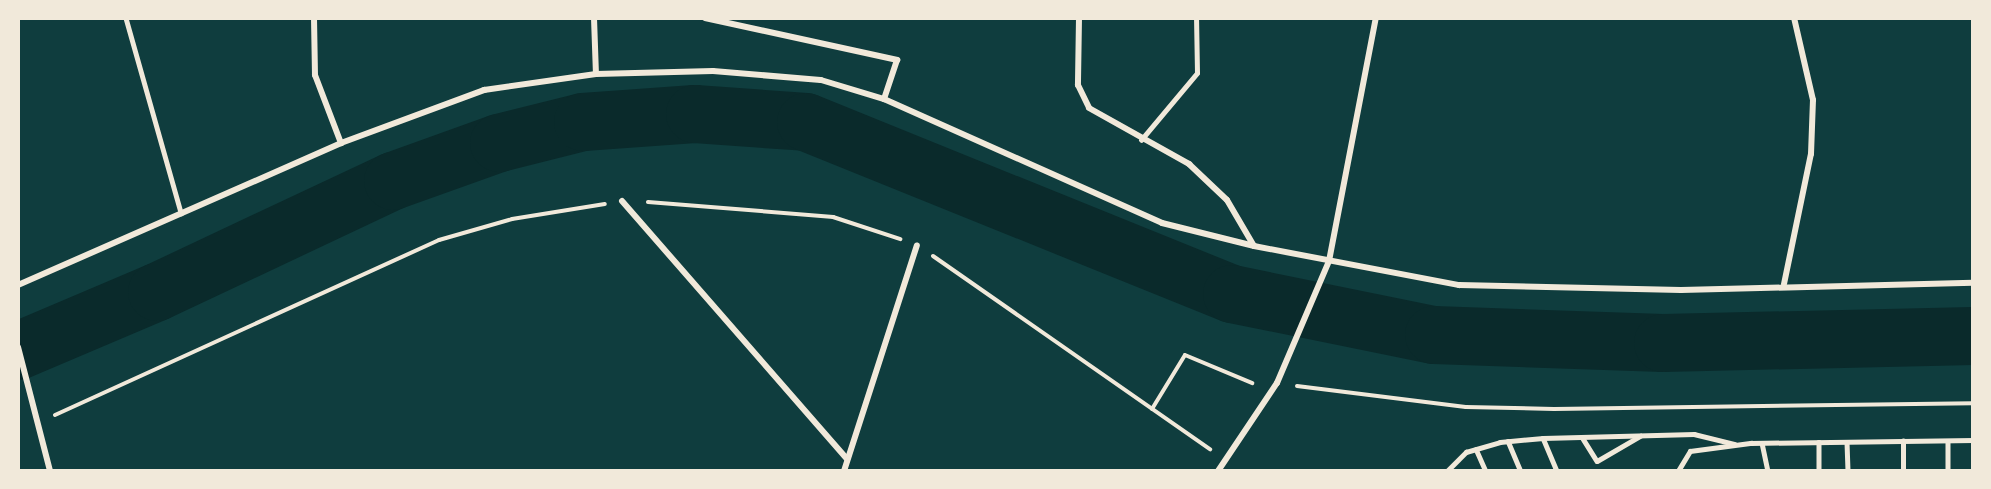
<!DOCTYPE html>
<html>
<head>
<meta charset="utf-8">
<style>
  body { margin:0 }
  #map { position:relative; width:1991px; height:489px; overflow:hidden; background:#0f3d3e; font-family:"Asap Condensed",sans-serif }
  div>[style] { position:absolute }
  .river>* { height:58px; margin:-29px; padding:0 29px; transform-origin:29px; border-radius:29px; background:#0a2a2b }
  .path>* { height:4px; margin:-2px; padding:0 2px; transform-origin:2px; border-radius:2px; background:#f1e9da }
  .service>* { height:4.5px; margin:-2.25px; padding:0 2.25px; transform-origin:2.25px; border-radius:2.25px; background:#f1e9da }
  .minor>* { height:6px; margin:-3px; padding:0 3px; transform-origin:3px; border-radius:3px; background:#f1e9da }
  span { translate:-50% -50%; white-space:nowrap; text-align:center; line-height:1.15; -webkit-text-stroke:4.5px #f1e9da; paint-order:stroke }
  .frame { position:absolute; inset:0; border:20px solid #f1e9da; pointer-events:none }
</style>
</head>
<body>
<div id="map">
  <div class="river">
    <div style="left:18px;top:351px;width:151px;rotate:-23deg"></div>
    <div style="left:157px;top:292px;width:261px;rotate:-25.2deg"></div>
    <div style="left:393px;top:181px;width:113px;rotate:-19.7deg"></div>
    <div style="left:499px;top:143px;width:87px;rotate:-14deg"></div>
    <div style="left:583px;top:122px;width:112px;rotate:-4.1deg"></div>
    <div style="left:695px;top:114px;width:111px;rotate:4.1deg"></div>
    <div style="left:806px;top:122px;width:459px;rotate:22deg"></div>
    <div style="left:1232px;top:294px;width:206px;rotate:11.5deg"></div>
    <div style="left:1434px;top:335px;width:229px;rotate:2deg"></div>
    <div style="left:1663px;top:343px;width:310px;rotate:-1.3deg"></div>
  </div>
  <div class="path">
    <div style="left:648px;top:202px;width:186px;rotate:4.6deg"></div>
    <div style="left:833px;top:217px;width:71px;rotate:18.2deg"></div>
    <div style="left:933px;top:256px;width:338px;rotate:34.9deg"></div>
    <div style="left:1297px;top:386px;width:170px;rotate:7.1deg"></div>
    <div style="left:1466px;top:407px;width:88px;rotate:1.3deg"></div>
    <div style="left:1554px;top:409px;width:419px;rotate:-0.8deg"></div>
    <div style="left:1152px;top:409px;width:63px;rotate:-58.6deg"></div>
    <div style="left:1185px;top:355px;width:73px;rotate:22.7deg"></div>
    <div style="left:55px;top:415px;width:422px;rotate:-24.5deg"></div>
    <div style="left:439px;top:240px;width:76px;rotate:-16deg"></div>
    <div style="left:512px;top:219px;width:94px;rotate:-9.2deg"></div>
  </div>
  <div class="service">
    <div style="left:126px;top:18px;width:203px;rotate:74.2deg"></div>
    <div style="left:1141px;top:140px;width:87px;rotate:-50.1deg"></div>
    <div style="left:1197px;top:73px;width:55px;rotate:-91deg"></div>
    <div style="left:1582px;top:437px;width:28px;rotate:58deg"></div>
    <div style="left:1597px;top:461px;width:50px;rotate:-30.2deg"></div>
    <div style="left:1543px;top:438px;width:36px;rotate:67deg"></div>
    <div style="left:1508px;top:441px;width:33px;rotate:67deg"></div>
    <div style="left:1948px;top:441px;width:30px;rotate:90deg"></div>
    <div style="left:1819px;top:442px;width:29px;rotate:90deg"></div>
    <div style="left:1847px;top:442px;width:29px;rotate:88deg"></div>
    <div style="left:1762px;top:443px;width:29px;rotate:78deg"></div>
    <div style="left:1476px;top:449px;width:24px;rotate:66deg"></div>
    <div style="left:1447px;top:471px;width:27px;rotate:-45deg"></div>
    <div style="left:1466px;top:452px;width:35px;rotate:-16deg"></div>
    <div style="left:1500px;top:442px;width:43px;rotate:-5.3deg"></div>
    <div style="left:1543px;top:438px;width:151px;rotate:-1.5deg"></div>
    <div style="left:1694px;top:434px;width:42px;rotate:13.7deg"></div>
    <div style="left:1678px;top:471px;width:23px;rotate:-59deg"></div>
    <div style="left:1690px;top:451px;width:62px;rotate:-7.5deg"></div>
    <div style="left:1751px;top:443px;width:222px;rotate:-0.8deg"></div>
    <div style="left:1903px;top:471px;width:30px;rotate:-90deg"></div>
  </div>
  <div class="minor">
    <div style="left:314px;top:18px;width:57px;rotate:89deg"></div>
    <div style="left:315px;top:75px;width:73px;rotate:69.1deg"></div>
    <div style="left:594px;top:18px;width:56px;rotate:88deg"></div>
    <div style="left:705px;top:18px;width:197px;rotate:12.3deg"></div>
    <div style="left:897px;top:60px;width:41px;rotate:108.4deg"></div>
    <div style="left:1079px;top:18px;width:67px;rotate:90.9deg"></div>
    <div style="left:1078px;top:85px;width:25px;rotate:64deg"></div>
    <div style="left:1089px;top:108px;width:115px;rotate:29.2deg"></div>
    <div style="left:1189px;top:164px;width:52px;rotate:43.5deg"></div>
    <div style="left:1227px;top:200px;width:53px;rotate:59.6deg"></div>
    <div style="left:622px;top:201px;width:342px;rotate:48.9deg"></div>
    <div style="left:1784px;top:284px;width:133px;rotate:-78.3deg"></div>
    <div style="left:1811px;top:154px;width:54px;rotate:-87.9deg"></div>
    <div style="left:1813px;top:100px;width:84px;rotate:-103deg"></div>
    <div style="left:18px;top:285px;width:353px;rotate:-23.7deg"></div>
    <div style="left:341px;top:143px;width:153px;rotate:-20.3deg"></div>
    <div style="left:484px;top:90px;width:113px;rotate:-8.1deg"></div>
    <div style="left:596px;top:74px;width:117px;rotate:-1.5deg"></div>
    <div style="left:713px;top:71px;width:108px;rotate:4.8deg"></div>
    <div style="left:821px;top:80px;width:66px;rotate:16.8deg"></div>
    <div style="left:884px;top:99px;width:304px;rotate:24deg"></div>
    <div style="left:1162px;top:223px;width:95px;rotate:14deg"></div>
    <div style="left:1254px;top:246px;width:209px;rotate:10.8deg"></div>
    <div style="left:1459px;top:285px;width:222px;rotate:1.3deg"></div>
    <div style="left:1681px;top:290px;width:292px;rotate:-1.4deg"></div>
    <div style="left:18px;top:347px;width:128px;rotate:75.5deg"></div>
    <div style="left:844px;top:471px;width:237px;rotate:-72.1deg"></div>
    <div style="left:1218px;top:471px;width:106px;rotate:-56.2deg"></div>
    <div style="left:1277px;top:383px;width:133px;rotate:-66.9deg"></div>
    <div style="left:1329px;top:261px;width:248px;rotate:-79.1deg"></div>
  </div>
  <div class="frame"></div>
</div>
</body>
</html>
